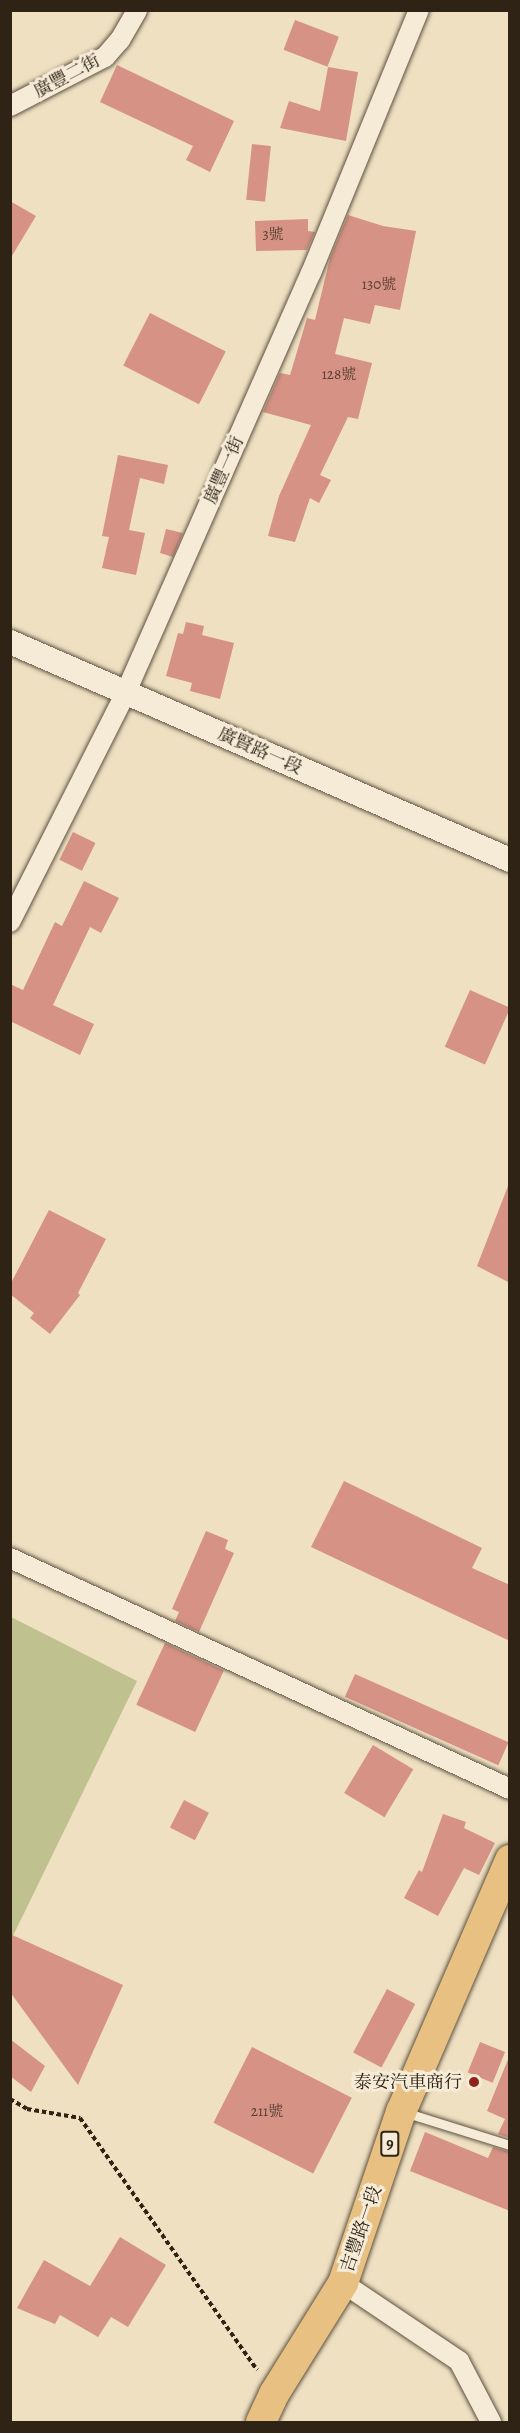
<!DOCTYPE html>
<html>
<head>
<meta charset="utf-8">
<style>
  body { margin:0 }
  #map { position:relative; width:520px; height:2433px; overflow:hidden; background:#efe0c2; font-family:Alegreya,"Noto Serif TC",serif }
  div>[style] { position:absolute }
  .green>* { inset:0; background:#bfc18f }
  .building>* { inset:0; background:#d59285; transform-origin:0 0 }
  .path>* { height:4px; margin-top:-2px; transform-origin:0; background:repeating-linear-gradient(90deg,#2e2315 0 4.5px,transparent 0 7.5px) }
  .roads { filter:drop-shadow(0 0 2px #5e5240) drop-shadow(0 0 2px #5e5240) }
  .service>* { height:9px; margin:-4.5px; padding:0 4.5px; transform-origin:4.5px; border-radius:4.5px; background:#f5ebd7 }
  .minor>* { height:20px; margin:-10px; padding:0 10px; transform-origin:10px; border-radius:10px; background:#f5ebd7 }
  .tertiary>* { height:24px; margin:-12px; padding:0 12px; transform-origin:12px; border-radius:12px; background:#f5ebd7 }
  .primary>* { height:30px; margin:-15px; padding:0 15px; transform-origin:15px; border-radius:15px; background:#e8c081 }
  .dots>* { width:16px; height:16px; translate:-50% -50%; box-sizing:border-box; border:3px solid #f5ebd7; border-radius:50% }
  span { translate:-50% -50%; white-space:nowrap; text-align:center; line-height:1.15; -webkit-text-stroke:6px #f5ebd7; paint-order:stroke }
  .number-label { font-size:15px; color:#583f31 }
  .number-label span { -webkit-text-stroke-width:0 }
  .shield-label span { padding:2px 4px; background:#f5ebd7; border:2px solid; border-radius:4px; -webkit-text-stroke-width:0 }
  .shield-label { font-size:16px; color:#2e2315; font-weight:700 }
  .street-label { font-size:18px; color:#2e2315 }
  .poi-label { font-size:18px; color:#2e2315 }
  .right { translate:-100% -50%; text-align:right }
  .frame { position:absolute; inset:0; border:12px solid #2e2315; pointer-events:none }
</style>
</head>
<body>
<div id="map">
  <div class="green">
    <div style="clip-path:polygon(11px 1617px,137px 1681px,11px 1940px)"></div>
  </div>
  <div class="building">
    <div style="left:295px;top:20px;width:47px;height:32px;rotate:21deg"></div>
    <div style="clip-path:polygon(117px 65px,234px 121px,210px 172px,186px 160px,193px 146px,100px 102px)"></div>
    <div style="clip-path:polygon(328px 67px,358px 72px,346px 141px,280px 128px,289px 101px,320px 111px)"></div>
    <div style="left:252px;top:144px;width:19px;height:56px;rotate:6deg"></div>
    <div style="clip-path:polygon(10px 201px,36px 216px,10px 259px)"></div>
    <div style="clip-path:polygon(348px 215px,383px 226px,416px 231px,400px 310px,375px 305px,370px 324px,344px 318px,335px 354px,372px 363px,358px 419px,348px 417px,320px 475px,331px 480px,319px 503px,310px 498px,295px 542px,268px 536px,279px 496px,311px 425px,263px 412px,280px 373px,290px 375px,307px 318px,315px 320px,330px 258px)"></div>
    <div style="clip-path:polygon(308px 219px,308px 231px,315px 232px,307px 250px,256px 251px,255px 221px)"></div>
    <div style="left:150px;top:313px;width:85px;height:59px;rotate:27deg"></div>
    <div style="clip-path:polygon(118px 455px,168px 465px,164px 484px,140px 478px,129px 530px,145px 533px,136px 575px,102px 568px,109px 537px,102px 536px)"></div>
    <div style="clip-path:polygon(166px 529px,183px 533px,173px 557px,160px 553px)"></div>
    <div style="clip-path:polygon(186px 622px,204px 626px,202px 635px,234px 643px,220px 699px,190px 691px,192px 683px,166px 676px,178px 633px,183px 634px)"></div>
    <div style="left:73px;top:832px;width:25px;height:31px;rotate:26deg"></div>
    <div style="clip-path:polygon(84px 881px,119px 898px,101px 933px,90px 927px,53px 1005px,94px 1024px,80px 1055px,10px 1021px,10px 984px,23px 990px,55px 922px,62px 926px)"></div>
    <div style="left:470px;top:990px;width:44px;height:62px;rotate:24deg"></div>
    <div style="clip-path:polygon(508px 1186px,510px 1186px,510px 1283px,477px 1266px)"></div>
    <div style="clip-path:polygon(49px 1210px,106px 1239px,78px 1293px,80px 1295px,50px 1334px,30px 1318px,34px 1313px,10px 1294px,10px 1285px)"></div>
    <div style="clip-path:polygon(344px 1481px,482px 1548px,472px 1568px,510px 1585px,510px 1641px,311px 1547px)"></div>
    <div style="clip-path:polygon(206px 1531px,228px 1540px,225px 1549px,234px 1553px,199px 1632px,175px 1621px,179px 1612px,172px 1609px)"></div>
    <div style="left:165px;top:1643px;width:65px;height:68px;rotate:25deg"></div>
    <div style="left:355px;top:1674px;width:168px;height:25px;rotate:24deg"></div>
    <div style="left:373px;top:1745px;width:47px;height:56px;rotate:31deg"></div>
    <div style="left:184px;top:1800px;width:28px;height:31px;rotate:27deg"></div>
    <div style="clip-path:polygon(443px 1814px,466px 1822px,464px 1828px,495px 1843px,479px 1875px,464px 1868px,438px 1916px,404px 1898px,419px 1870px,422px 1872px)"></div>
    <div style="clip-path:polygon(10px 1934px,123px 1985px,78px 2085px,10px 1992px)"></div>
    <div style="left:387px;top:1989px;width:32px;height:72px;rotate:28deg"></div>
    <div style="clip-path:polygon(10px 2039px,45px 2066px,31px 2092px,10px 2076px)"></div>
    <div style="left:480px;top:2042px;width:27px;height:33px;rotate:22deg"></div>
    <div style="left:252px;top:2047px;width:112px;height:85px;rotate:27deg"></div>
    <div style="clip-path:polygon(509px 2057px,510px 2057px,510px 2138px,498px 2134px,505px 2119px,487px 2111px)"></div>
    <div style="clip-path:polygon(425px 2132px,488px 2158px,493px 2147px,510px 2152px,510px 2211px,410px 2171px)"></div>
    <div style="clip-path:polygon(120px 2237px,166px 2265px,128px 2327px,111px 2317px,98px 2337px,60px 2315px,55px 2324px,17px 2308px,44px 2260px,90px 2286px)"></div>
  </div>
  <div class="path">
    <div style="left:10px;top:2099px;width:20px;rotate:30deg"></div>
    <div style="left:27px;top:2109px;width:54px;rotate:9.6deg"></div>
    <div style="left:80px;top:2118px;width:308px;rotate:54.9deg"></div>
  </div>
  <div class="roads">
    <div class="service">
      <div style="left:407px;top:2113px;width:108px;rotate:17.3deg"></div>
    </div>
    <div class="minor">
      <div style="left:10px;top:106px;width:107px;rotate:-27.3deg"></div>
      <div style="left:105px;top:57px;width:23px;rotate:-49deg"></div>
      <div style="left:120px;top:40px;width:34px;rotate:-60deg"></div>
      <div style="left:10px;top:922px;width:258px;rotate:-63.2deg"></div>
      <div style="left:126px;top:692px;width:458px;rotate:-66.2deg"></div>
      <div style="left:311px;top:273px;width:284px;rotate:-67.7deg"></div>
      <div style="left:10px;top:1558px;width:551px;rotate:24.8deg"></div>
      <div style="left:343px;top:2283px;width:140px;rotate:33.9deg"></div>
      <div style="left:459px;top:2361px;width:69px;rotate:62.3deg"></div>
    </div>
    <div class="tertiary">
      <div style="left:10px;top:642px;width:545px;rotate:23.56deg"></div>
    </div>
    <div class="primary">
      <div style="left:261px;top:2422px;width:31px;rotate:-65deg"></div>
      <div style="left:274px;top:2394px;width:131px;rotate:-58.1deg"></div>
      <div style="left:343px;top:2283px;width:181px;rotate:-71.3deg"></div>
      <div style="left:401px;top:2112px;width:275px;rotate:-66.6deg"></div>
    </div>
  </div>
  <div class="dots">
    <div style="left:474px;top:2082px;background:#8f2418"></div>
  </div>
  <div class="number-label">
    <span style="left:273px;top:235px">3號</span>
    <span style="left:379px;top:285px">130號</span>
    <span style="left:339px;top:375px">128號</span>
    <span style="left:267px;top:2112px">211號</span>
  </div>
  <div class="shield-label">
    <span style="left:390px;top:2144px">9</span>
  </div>
  <div class="street-label">
    <span style="left:67px;top:76px;rotate:-28deg">廣豐二街</span>
    <span style="left:224px;top:470px;rotate:-66deg">廣豐一街</span>
    <span style="left:260px;top:751px;rotate:24deg">廣賢路一段</span>
    <span style="left:361px;top:2229px;rotate:-71deg">吉豐路一段</span>
  </div>
  <div class="poi-label">
    <span class="right" style="left:462px;top:2082px">泰安汽車商行</span>
  </div>
  <div class="frame"></div>
</div>
</body>
</html>
